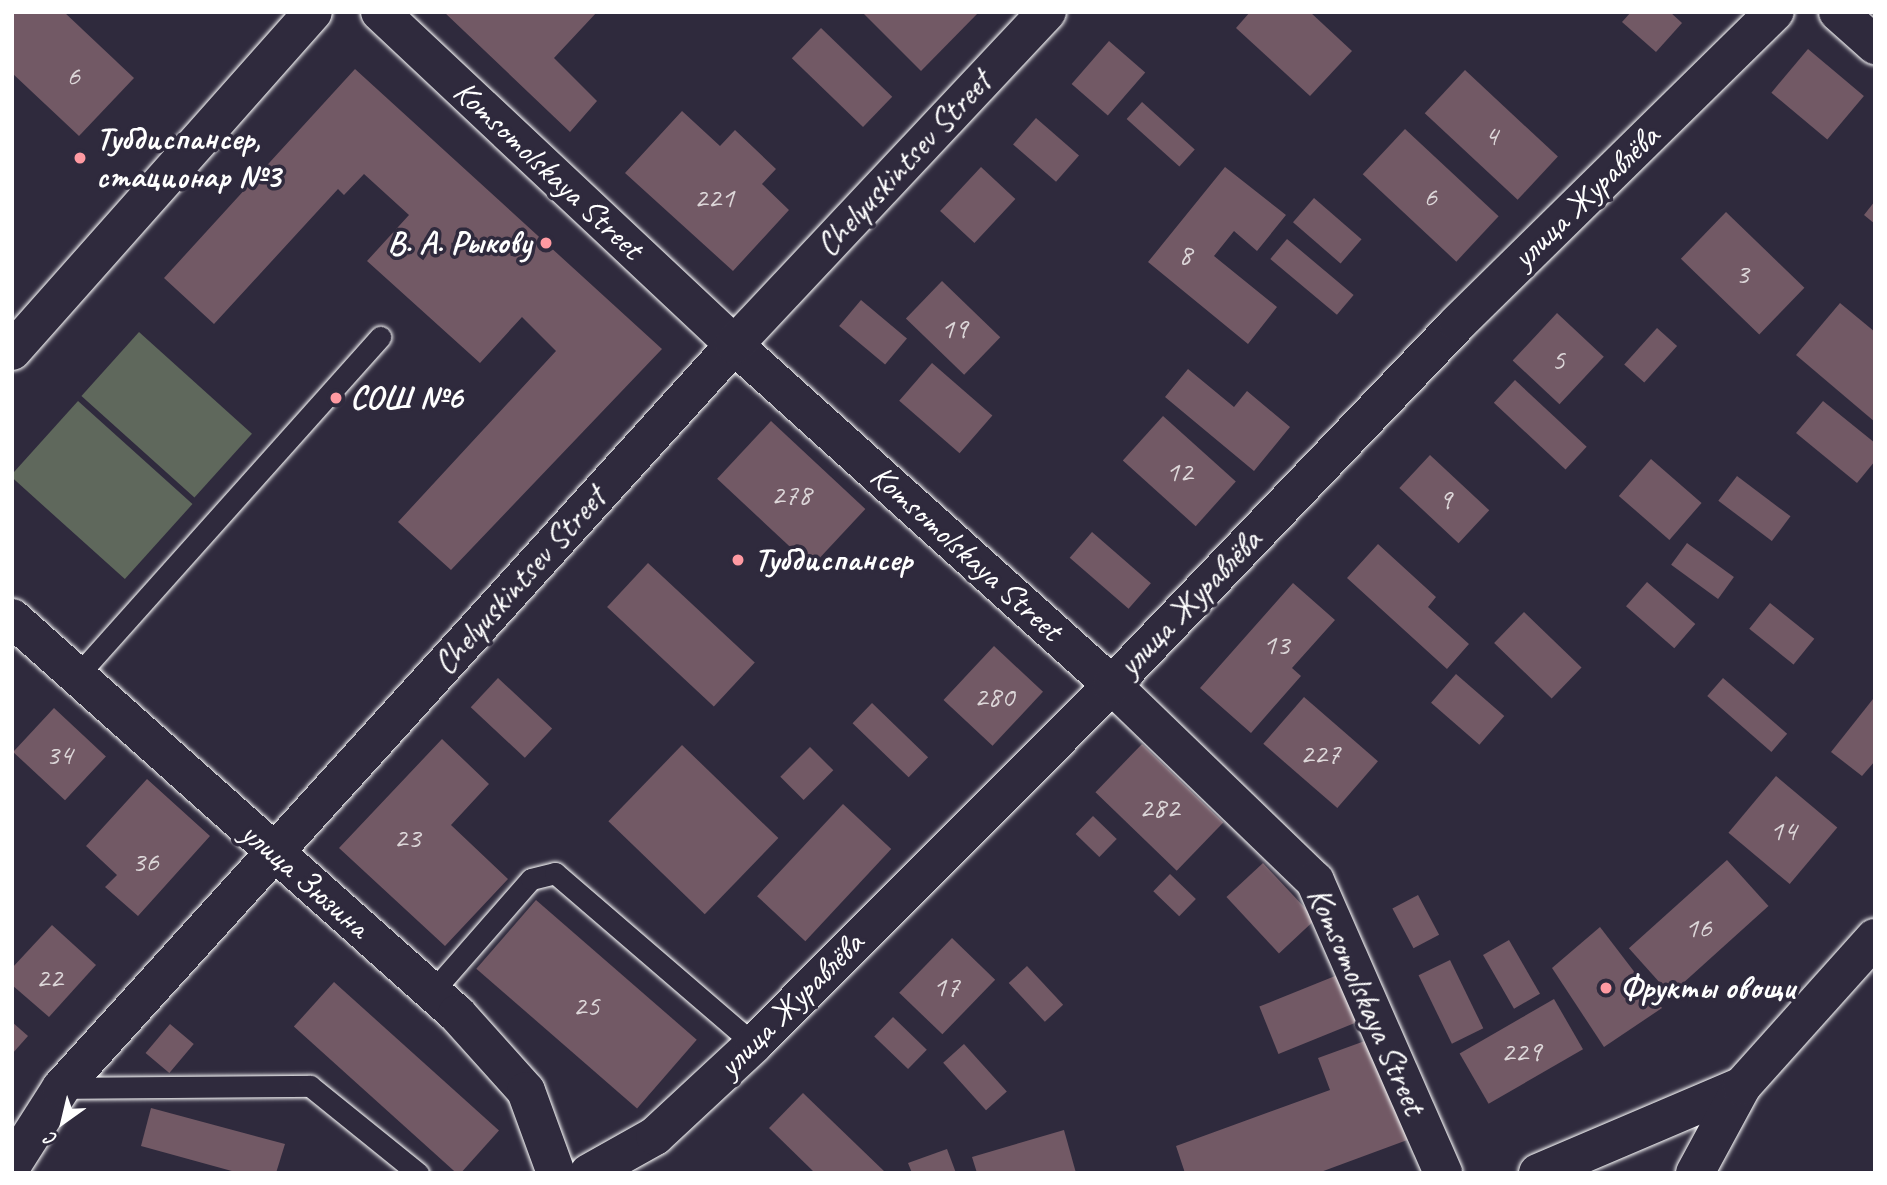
<!DOCTYPE html>
<html>
<head>
<meta charset="utf-8">
<style>
  body { margin:0 }
  #map { position:relative; width:1887px; height:1185px; overflow:hidden; background:#2f2a3d; font-family:Caveat,sans-serif }
  div>[style] { position:absolute }
  .green>* { inset:0; background:#5f685c; transform-origin:0 0 }
  .building>* { inset:0; background:#725965; transform-origin:0 0 }
  .roads { filter:drop-shadow(0 0 2px #fff) drop-shadow(0 0 2px #fff) }
  .lane>* { height:21px; margin:-10.5px; padding:0 10.5px; transform-origin:10.5px; border-radius:10.5px; background:#2f2a3d }
  .street>* { height:38px; margin:-19px; padding:0 19px; transform-origin:19px; border-radius:19px; background:#2f2a3d }
  .secondary>* { height:38px; margin:-19px; padding:0 19px; transform-origin:19px; border-radius:19px; background:#2f2a3d }
  .dots>* { width:19px; height:19px; translate:-50% -50%; box-sizing:border-box; border:4px solid #2f2a3d; border-radius:50% }
  span { translate:-50% -50%; white-space:nowrap; text-align:center; line-height:1.15; -webkit-text-stroke:7px #2f2a3d; paint-order:stroke }
  .number-label { font-size:30px; color:#dcd6d8 }
  .number-label span { -webkit-text-stroke-width:0 }
  .poi-label { font-size:33px; color:#fff; font-weight:700 }
  .left { translate:0 -50%; text-align:left }
  .right { translate:-100% -50%; text-align:right }
  .street-label { font-size:33px; color:#fff }
  .frame { position:absolute; inset:0; border:14px solid #fff; pointer-events:none }
  .north { position:absolute; left:28px; top:1087px; width:70px; height:70px; -webkit-text-stroke:5px #2f2a3d; paint-order:stroke; rotate:214deg; font-size:19px; font-weight:700; line-height:28px; text-align:center; color:#fff }
  .north::after { content:''; display:block; margin:auto; width:24px; height:32px; background:#fff; clip-path:polygon(50% 0,100% 100%,50% 72%,0 100%) }
</style>
</head>
<body>
<div id="map">
  <div class="green">
    <div style="left:139px;top:332px;width:152px;height:86px;rotate:42deg"></div>
    <div style="left:78px;top:401px;width:154px;height:101px;rotate:42deg"></div>
  </div>
  <div class="building">
    <div style="clip-path:polygon(12px 12px,64px 12px,134px 78px,79px 136px,12px 73px)"></div>
    <div style="clip-path:polygon(444px 12px,597px 12px,554px 58px,597px 101px,570px 132px)"></div>
    <div style="clip-path:polygon(862px 12px,979px 12px,921px 71px)"></div>
    <div style="clip-path:polygon(1250px 12px,1310px 12px,1352px 51px,1310px 96px,1236px 28px)"></div>
    <div style="clip-path:polygon(1631px 12px,1670px 12px,1682px 23px,1656px 52px,1622px 22px)"></div>
    <div style="left:821px;top:28px;width:99px;height:42px;rotate:44deg"></div>
    <div style="left:1109px;top:41px;width:48px;height:57px;rotate:41deg"></div>
    <div style="left:1808px;top:49px;width:73px;height:57px;rotate:40deg"></div>
    <div style="clip-path:polygon(355px 69px,662px 349px,451px 570px,398px 522px,556px 351px,522px 317px,480px 363px,367px 261px,409px 215px,364px 174px,344px 195px,338px 189px,214px 324px,164px 278px)"></div>
    <div style="left:1465px;top:70px;width:127px;height:59px;rotate:43deg"></div>
    <div style="left:1142px;top:102px;width:71px;height:23px;rotate:42deg"></div>
    <div style="clip-path:polygon(682px 111px,720px 146px,735px 130px,776px 169px,762px 184px,789px 210px,733px 271px,625px 173px)"></div>
    <div style="left:1036px;top:118px;width:57px;height:35px;rotate:41deg"></div>
    <div style="left:1405px;top:129px;width:128px;height:62px;rotate:43deg"></div>
    <div style="left:981px;top:167px;width:47px;height:60px;rotate:43deg"></div>
    <div style="clip-path:polygon(1225px 167px,1286px 215px,1257px 251px,1234px 231px,1214px 256px,1277px 307px,1248px 344px,1148px 262px)"></div>
    <div style="left:1314px;top:198px;width:63px;height:32px;rotate:41deg"></div>
    <div style="clip-path:polygon(1875px 201px,1875px 224px,1864px 215px)"></div>
    <div style="left:1726px;top:212px;width:109px;height:65px;rotate:44deg"></div>
    <div style="left:1287px;top:239px;width:87px;height:26px;rotate:40deg"></div>
    <div style="left:942px;top:281px;width:81px;height:52px;rotate:44deg"></div>
    <div style="left:861px;top:300px;width:60px;height:34px;rotate:40deg"></div>
    <div style="clip-path:polygon(1840px 303px,1875px 332px,1875px 422px,1796px 355px)"></div>
    <div style="left:1557px;top:313px;width:64px;height:65px;rotate:43deg"></div>
    <div style="left:1657px;top:328px;width:27px;height:49px;rotate:42deg"></div>
    <div style="left:932px;top:363px;width:80px;height:50px;rotate:41deg"></div>
    <div style="clip-path:polygon(1188px 369px,1234px 407px,1247px 391px,1290px 427px,1254px 471px,1165px 397px)"></div>
    <div style="left:1515px;top:380px;width:98px;height:31px;rotate:43deg"></div>
    <div style="clip-path:polygon(1823px 401px,1875px 443px,1875px 461px,1857px 483px,1796px 433px)"></div>
    <div style="left:1163px;top:416px;width:98px;height:60px;rotate:42deg"></div>
    <div style="left:771px;top:421px;width:129px;height:79px;rotate:43deg"></div>
    <div style="left:1430px;top:455px;width:81px;height:45px;rotate:43deg"></div>
    <div style="left:1651px;top:459px;width:67px;height:49px;rotate:41deg"></div>
    <div style="left:1737px;top:476px;width:67px;height:31px;rotate:37deg"></div>
    <div style="left:1092px;top:532px;width:78px;height:34px;rotate:41deg"></div>
    <div style="left:1687px;top:543px;width:58px;height:27px;rotate:36deg"></div>
    <div style="clip-path:polygon(1378px 544px,1436px 597px,1428px 607px,1469px 644px,1447px 669px,1347px 578px)"></div>
    <div style="left:648px;top:563px;width:146px;height:60px;rotate:43deg"></div>
    <div style="left:1647px;top:582px;width:64px;height:32px;rotate:41deg"></div>
    <div style="clip-path:polygon(1293px 583px,1335px 620px,1292px 668px,1301px 676px,1251px 733px,1200px 688px)"></div>
    <div style="left:1770px;top:603px;width:57px;height:33px;rotate:39deg"></div>
    <div style="left:1524px;top:612px;width:80px;height:43px;rotate:44deg"></div>
    <div style="left:994px;top:646px;width:67px;height:74px;rotate:43deg"></div>
    <div style="left:1456px;top:674px;width:64px;height:38px;rotate:41deg"></div>
    <div style="left:498px;top:678px;width:74px;height:40px;rotate:43deg"></div>
    <div style="left:1723px;top:678px;width:85px;height:24px;rotate:41deg"></div>
    <div style="left:1304px;top:697px;width:98px;height:62px;rotate:41deg"></div>
    <div style="clip-path:polygon(1873px 699px,1875px 761px,1862px 776px,1831px 752px)"></div>
    <div style="left:872px;top:703px;width:78px;height:28px;rotate:44deg"></div>
    <div style="left:54px;top:708px;width:71px;height:60px;rotate:43deg"></div>
    <div style="clip-path:polygon(442px 739px,489px 784px,451px 825px,508px 879px,445px 946px,339px 848px)"></div>
    <div style="left:1142px;top:744px;width:113px;height:67px;rotate:44deg"></div>
    <div style="left:682px;top:745px;width:134px;height:106px;rotate:44deg"></div>
    <div style="left:810px;top:747px;width:33px;height:42px;rotate:45deg"></div>
    <div style="left:1776px;top:776px;width:80px;height:74px;rotate:40deg"></div>
    <div style="clip-path:polygon(147px 779px,210px 836px,138px 916px,105px 887px,117px 875px,86px 846px)"></div>
    <div style="left:843px;top:804px;width:66px;height:126px;rotate:43deg"></div>
    <div style="left:1093px;top:816px;width:33px;height:25px;rotate:44deg"></div>
    <div style="left:1727px;top:860px;width:62px;height:132px;rotate:48deg"></div>
    <div style="left:1263px;top:863px;width:77px;height:50px;rotate:47deg"></div>
    <div style="left:1170px;top:874px;width:36px;height:24px;rotate:44deg"></div>
    <div style="left:1418px;top:895px;width:45px;height:29px;rotate:62deg"></div>
    <div style="left:536px;top:900px;width:213px;height:91px;rotate:41deg"></div>
    <div style="clip-path:polygon(52px 925px,96px 965px,49px 1017px,12px 985px,12px 968px)"></div>
    <div style="clip-path:polygon(1600px 927px,1662px 1008px,1604px 1047px,1552px 968px)"></div>
    <div style="left:952px;top:938px;width:60px;height:76px;rotate:44deg"></div>
    <div style="left:1509px;top:940px;width:62px;height:30px;rotate:60deg"></div>
    <div style="left:1450px;top:960px;width:76px;height:35px;rotate:64deg"></div>
    <div style="left:1027px;top:966px;width:53px;height:25px;rotate:47deg"></div>
    <div style="left:1340px;top:974px;width:51px;height:87px;rotate:68deg"></div>
    <div style="left:334px;top:982px;width:222px;height:60px;rotate:42deg"></div>
    <div style="left:1554px;top:999px;width:58px;height:109px;rotate:60deg"></div>
    <div style="left:893px;top:1017px;width:47px;height:27px;rotate:44deg"></div>
    <div style="clip-path:polygon(12px 1022px,28px 1036px,12px 1054px)"></div>
    <div style="left:170px;top:1024px;width:31px;height:38px;rotate:40deg"></div>
    <div style="clip-path:polygon(1373px 1038px,1410px 1139px,1318px 1173px,1185px 1173px,1176px 1146px,1330px 1090px,1318px 1058px)"></div>
    <div style="left:964px;top:1044px;width:64px;height:28px;rotate:48deg"></div>
    <div style="clip-path:polygon(803px 1093px,886px 1173px,815px 1173px,769px 1128px)"></div>
    <div style="clip-path:polygon(151px 1108px,285px 1144px,276px 1173px,239px 1173px,141px 1146px)"></div>
    <div style="clip-path:polygon(1064px 1130px,1076px 1173px,977px 1173px,972px 1157px)"></div>
    <div style="clip-path:polygon(947px 1149px,956px 1173px,912px 1173px,908px 1163px)"></div>
  </div>
  <div class="roads">
    <div class="lane">
      <div style="left:77px;top:676px;width:455px;rotate:-48.2deg"></div>
      <div style="left:432px;top:992px;width:150px;rotate:-48.8deg"></div>
      <div style="left:531px;top:879px;width:25px;rotate:-14deg"></div>
      <div style="left:555px;top:873px;width:262px;rotate:40.7deg"></div>
      <div style="left:61px;top:1088px;width:249px;rotate:-0.5deg"></div>
      <div style="left:310px;top:1086px;width:139px;rotate:38.9deg"></div>
    </div>
    <div class="street">
      <div style="left:380px;top:12px;width:486px;rotate:43.2deg"></div>
      <div style="left:734px;top:345px;width:508px;rotate:41.97deg"></div>
      <div style="left:1112px;top:685px;width:282px;rotate:44deg"></div>
      <div style="left:1315px;top:881px;width:319px;rotate:66.3deg"></div>
      <div style="left:12px;top:351px;width:453px;rotate:-48.4deg"></div>
      <div style="left:12px;top:618px;width:596px;rotate:41.67deg"></div>
      <div style="left:457px;top:1014px;width:103px;rotate:48.1deg"></div>
      <div style="left:526px;top:1091px;width:87px;rotate:69.9deg"></div>
      <div style="left:12px;top:1165px;width:91px;rotate:-57.5deg"></div>
      <div style="left:61px;top:1088px;width:1002px;rotate:-47.83deg"></div>
      <div style="left:734px;top:345px;width:457px;rotate:-46.8deg"></div>
      <div style="left:589px;top:1173px;width:76px;rotate:-29.3deg"></div>
      <div style="left:655px;top:1136px;width:135px;rotate:-42.9deg"></div>
      <div style="left:754px;top:1044px;width:507px;rotate:-45.08deg"></div>
      <div style="left:1112px;top:685px;width:501px;rotate:-46.29deg"></div>
      <div style="left:1458px;top:323px;width:444px;rotate:-44.5deg"></div>
    </div>
    <div class="secondary">
      <div style="left:1838px;top:12px;width:50px;rotate:41.7deg"></div>
      <div style="left:1538px;top:1173px;width:222px;rotate:-23.1deg"></div>
      <div style="left:1695px;top:1173px;width:99px;rotate:-61.6deg"></div>
      <div style="left:1742px;top:1086px;width:199px;rotate:-48.1deg"></div>
    </div>
  </div>
  <div class="dots">
    <div style="left:80px;top:158px;background:#ff9aa2"></div>
    <div style="left:546px;top:243px;background:#ff9aa2"></div>
    <div style="left:336px;top:398px;background:#ff9aa2"></div>
    <div style="left:738px;top:560px;background:#ff9aa2"></div>
    <div style="left:1606px;top:988px;background:#ff9aa2"></div>
  </div>
  <div class="number-label">
    <span style="left:73px;top:75px">6</span>
    <span style="left:1491px;top:135px">4</span>
    <span style="left:1430px;top:196px">6</span>
    <span style="left:714px;top:197px">221</span>
    <span style="left:1185px;top:254px">8</span>
    <span style="left:1742px;top:273px">3</span>
    <span style="left:954px;top:328px">19</span>
    <span style="left:1558px;top:359px">5</span>
    <span style="left:1179px;top:471px">12</span>
    <span style="left:791px;top:494px">278</span>
    <span style="left:1445px;top:499px">9</span>
    <span style="left:1276px;top:644px">13</span>
    <span style="left:994px;top:696px">280</span>
    <span style="left:1320px;top:753px">227</span>
    <span style="left:59px;top:754px">34</span>
    <span style="left:1159px;top:807px">282</span>
    <span style="left:1783px;top:830px">14</span>
    <span style="left:407px;top:837px">23</span>
    <span style="left:145px;top:861px">36</span>
    <span style="left:1698px;top:927px">16</span>
    <span style="left:49px;top:977px">22</span>
    <span style="left:946px;top:986px">17</span>
    <span style="left:586px;top:1005px">25</span>
    <span style="left:1521px;top:1051px">229</span>
  </div>
  <div class="poi-label">
    <span class="left" style="left:96px;top:158px">Тубдиспансер,<br>стационар №3</span>
    <span class="right" style="left:532px;top:243px">В. А. Рыкову</span>
    <span class="left" style="left:350px;top:398px">СОШ №6</span>
    <span class="left" style="left:754px;top:560px">Тубдиспансер</span>
    <span class="left" style="left:1620px;top:988px">Фрукты овощи</span>
  </div>
  <div class="street-label">
    <span style="left:904px;top:164px;rotate:-47deg">Chelyuskintsev Street</span>
    <span style="left:548px;top:170px;rotate:43deg">Komsomolskaya Street</span>
    <span style="left:1586px;top:197px;rotate:-44deg">улица Журавлёва</span>
    <span style="left:966px;top:553px;rotate:42deg">Komsomolskaya Street</span>
    <span style="left:520px;top:581px;rotate:-48deg">Chelyuskintsev Street</span>
    <span style="left:1190px;top:603px;rotate:-46deg">улица Журавлёва</span>
    <span style="left:305px;top:880px;rotate:41deg">улица Зюзина</span>
    <span style="left:1366px;top:1001px;rotate:66deg">Komsomolskaya Street</span>
    <span style="left:791px;top:1005px;rotate:-45deg">улица Журавлёва</span>
  </div>
  <div class="frame"></div>
  <div class="north">С</div>
</div>
</body>
</html>
